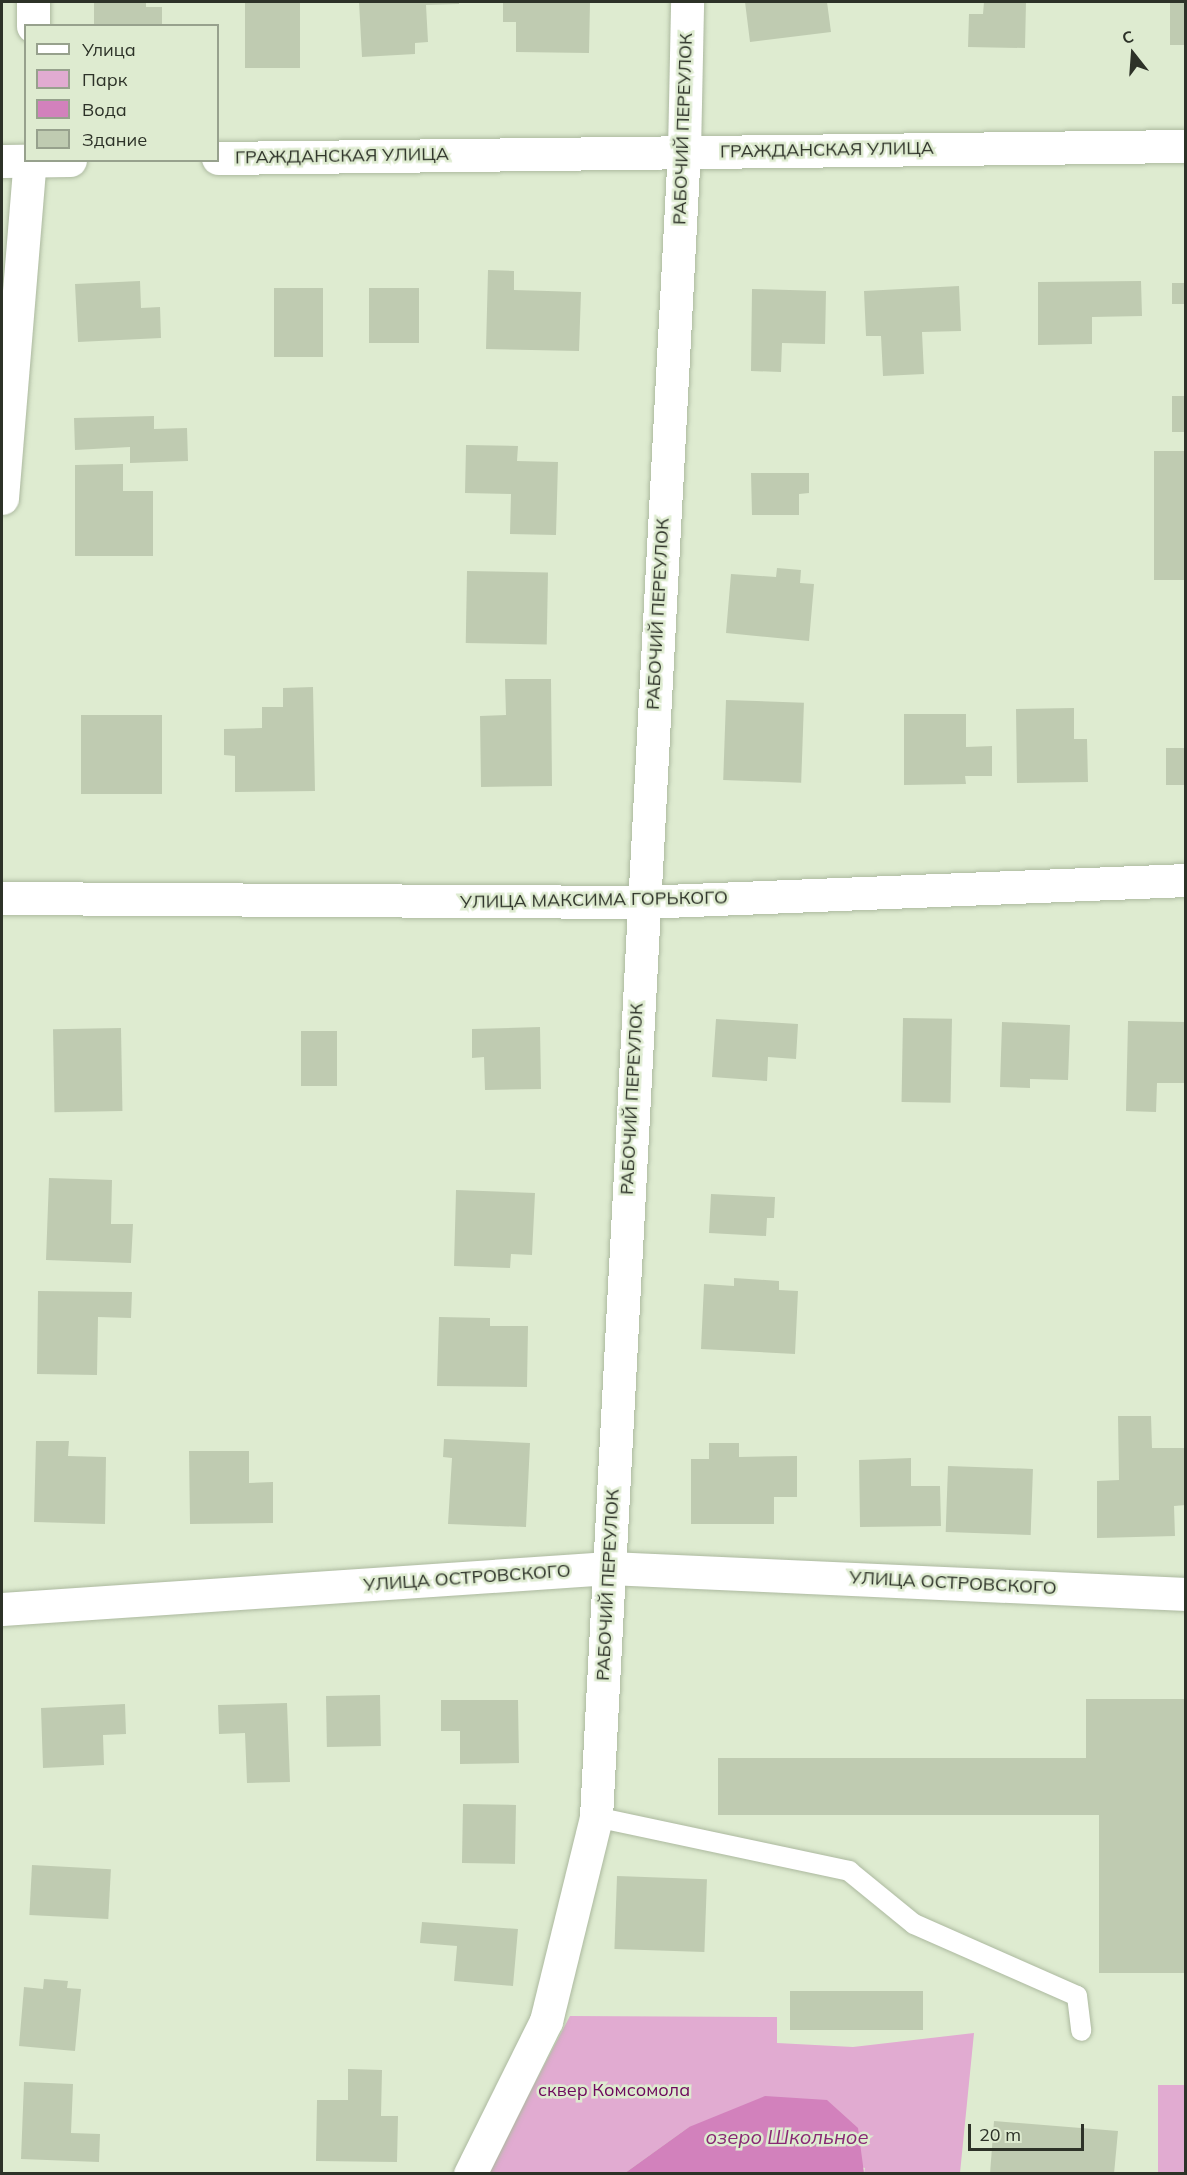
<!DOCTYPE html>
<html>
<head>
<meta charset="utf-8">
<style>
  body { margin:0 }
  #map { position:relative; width:1187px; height:2175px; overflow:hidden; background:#deebd0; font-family:Mulish,sans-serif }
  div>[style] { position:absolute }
  .green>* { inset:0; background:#e1abd1; transform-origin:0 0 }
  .water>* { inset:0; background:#d281bc }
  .building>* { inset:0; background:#bfcbb1; transform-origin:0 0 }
  .roads { filter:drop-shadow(0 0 2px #acb99f) drop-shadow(0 0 2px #acb99f) }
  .service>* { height:20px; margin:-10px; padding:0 10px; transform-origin:10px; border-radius:10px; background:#fff }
  .minor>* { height:33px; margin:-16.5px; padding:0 16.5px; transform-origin:16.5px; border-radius:16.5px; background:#fff }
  span { translate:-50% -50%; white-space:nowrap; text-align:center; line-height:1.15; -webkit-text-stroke:5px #deebd0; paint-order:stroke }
  .street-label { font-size:18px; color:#2d3228 }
  .park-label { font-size:18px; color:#6e085c }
  .water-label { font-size:20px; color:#882873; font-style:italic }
  .frame { position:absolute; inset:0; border:3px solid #2d3228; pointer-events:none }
  .legend { position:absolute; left:24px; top:24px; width:195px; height:138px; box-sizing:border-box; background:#deebd0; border:2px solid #97a18d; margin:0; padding:8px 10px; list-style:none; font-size:18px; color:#2d3228 }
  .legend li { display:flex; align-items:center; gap:12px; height:30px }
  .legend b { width:30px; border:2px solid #97a18d }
  .north { position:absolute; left:1103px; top:24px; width:60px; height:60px; -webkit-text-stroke:4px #deebd0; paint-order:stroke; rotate:343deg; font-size:16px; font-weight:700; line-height:24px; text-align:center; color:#2d3228 }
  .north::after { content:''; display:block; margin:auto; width:21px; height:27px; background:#2d3228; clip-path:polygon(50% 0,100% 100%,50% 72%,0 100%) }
  .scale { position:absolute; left:968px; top:2124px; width:116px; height:27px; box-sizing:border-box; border:3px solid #2d3228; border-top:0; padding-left:8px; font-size:18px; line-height:21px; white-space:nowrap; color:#2d3228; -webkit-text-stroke:4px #deebd0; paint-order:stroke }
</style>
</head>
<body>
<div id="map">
  <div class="green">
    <div style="clip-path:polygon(570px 2016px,777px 2017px,777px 2043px,853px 2047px,974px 2033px,960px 2173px,864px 2173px,865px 2168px,689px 2127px,625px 2173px,487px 2174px)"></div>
    <div style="left:1158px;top:2085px;width:27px;height:88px"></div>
  </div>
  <div class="water">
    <div style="clip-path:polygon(765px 2096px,827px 2100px,858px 2128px,864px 2173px,625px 2173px,689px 2127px)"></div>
  </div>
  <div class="building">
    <div style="clip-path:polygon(94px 2px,146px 2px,146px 7px,162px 7px,162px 26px,94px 26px)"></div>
    <div style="left:245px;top:2px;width:55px;height:66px"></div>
    <div style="clip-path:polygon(359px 2px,459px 2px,459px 4px,426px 5px,428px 42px,415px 43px,415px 54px,362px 57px)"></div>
    <div style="clip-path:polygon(503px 2px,590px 2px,589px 53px,516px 52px,516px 22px,503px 22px)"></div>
    <div style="clip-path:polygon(745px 2px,827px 2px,831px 32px,750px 42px)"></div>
    <div style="clip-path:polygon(984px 2px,1026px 2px,1025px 48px,968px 47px,969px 14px,983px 14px)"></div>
    <div style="left:1170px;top:2px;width:16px;height:43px"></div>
    <div style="clip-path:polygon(488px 270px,514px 271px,514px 290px,581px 292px,579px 351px,486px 349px)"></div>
    <div style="clip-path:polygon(140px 281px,141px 308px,160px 307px,161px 338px,78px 342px,75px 284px)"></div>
    <div style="clip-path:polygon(1141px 281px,1142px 316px,1092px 317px,1092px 344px,1038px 345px,1038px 282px)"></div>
    <div style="left:1172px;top:283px;width:14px;height:21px"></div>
    <div style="clip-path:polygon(959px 286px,961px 331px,922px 332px,924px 374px,883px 376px,881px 336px,866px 336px,864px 291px)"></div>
    <div style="left:274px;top:288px;width:49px;height:69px"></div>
    <div style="left:369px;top:288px;width:50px;height:55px"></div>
    <div style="clip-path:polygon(752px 289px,826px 291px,825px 344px,782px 343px,781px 372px,751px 371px)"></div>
    <div style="left:1172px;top:396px;width:14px;height:36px"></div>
    <div style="clip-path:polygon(154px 416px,154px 429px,187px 428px,188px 461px,130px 463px,130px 447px,75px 450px,74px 418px)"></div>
    <div style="clip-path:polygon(466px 445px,518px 446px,517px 461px,558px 462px,556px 535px,510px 534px,511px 494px,465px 493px)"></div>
    <div style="left:1154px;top:451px;width:32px;height:129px"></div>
    <div style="clip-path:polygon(123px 464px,123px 491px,153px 491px,153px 556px,75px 556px,75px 465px)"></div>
    <div style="clip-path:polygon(751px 473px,809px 473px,809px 493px,799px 494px,799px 515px,752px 515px)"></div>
    <div style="clip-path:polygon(777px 568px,801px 570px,800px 583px,814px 584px,809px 641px,726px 633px,731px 574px,776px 577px)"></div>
    <div style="left:467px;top:571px;width:81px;height:72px;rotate:1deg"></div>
    <div style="clip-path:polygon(505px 679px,551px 679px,552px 786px,481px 787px,480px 716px,506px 715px)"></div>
    <div style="clip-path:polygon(313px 687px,315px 791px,235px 792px,235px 756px,224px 755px,224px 729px,262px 728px,262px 707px,283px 707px,283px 688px)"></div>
    <div style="left:726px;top:700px;width:78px;height:80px;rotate:2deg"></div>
    <div style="clip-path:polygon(1074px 708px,1074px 739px,1087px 739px,1088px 782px,1017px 783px,1016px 709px)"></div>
    <div style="clip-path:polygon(904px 714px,966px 714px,966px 747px,992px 746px,992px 776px,965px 776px,966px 784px,904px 785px)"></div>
    <div style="left:81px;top:715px;width:81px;height:79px"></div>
    <div style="left:1166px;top:748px;width:20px;height:37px"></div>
    <div style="left:903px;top:1018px;width:49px;height:84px;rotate:1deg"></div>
    <div style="clip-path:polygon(716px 1019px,798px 1024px,796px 1059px,768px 1057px,767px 1081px,712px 1077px)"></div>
    <div style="clip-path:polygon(1128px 1021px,1186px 1022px,1186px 1083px,1157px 1083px,1156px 1112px,1126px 1111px)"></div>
    <div style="clip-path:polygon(1002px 1022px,1070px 1025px,1068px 1080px,1030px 1079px,1030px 1088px,1000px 1087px)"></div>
    <div style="clip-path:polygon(540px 1027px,541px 1089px,485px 1090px,484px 1057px,472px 1058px,472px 1029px)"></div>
    <div style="left:121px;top:1028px;width:83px;height:68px;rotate:89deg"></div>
    <div style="left:301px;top:1031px;width:36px;height:55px"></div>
    <div style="clip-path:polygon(49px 1178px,112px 1180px,111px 1224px,133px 1224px,131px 1263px,46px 1260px)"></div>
    <div style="clip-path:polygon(456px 1190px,535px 1193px,532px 1255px,511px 1254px,510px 1268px,454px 1266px)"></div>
    <div style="clip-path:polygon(711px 1194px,775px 1197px,774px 1218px,767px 1218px,766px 1236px,709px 1233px)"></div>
    <div style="clip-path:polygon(734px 1278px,779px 1281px,779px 1290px,798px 1291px,795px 1354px,701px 1349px,704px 1284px,734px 1286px)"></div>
    <div style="clip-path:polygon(38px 1291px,132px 1292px,131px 1318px,98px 1317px,97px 1375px,37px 1374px)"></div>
    <div style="clip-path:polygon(439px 1317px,490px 1318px,490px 1326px,528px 1326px,527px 1387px,437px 1386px)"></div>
    <div style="clip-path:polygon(1118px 1416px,1151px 1416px,1152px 1448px,1186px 1448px,1186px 1505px,1174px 1506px,1175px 1536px,1097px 1538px,1097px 1481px,1119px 1480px)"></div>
    <div style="clip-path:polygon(444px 1439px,530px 1443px,526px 1527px,448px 1524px,452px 1458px,443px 1457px)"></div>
    <div style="clip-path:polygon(36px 1441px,69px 1441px,68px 1456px,106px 1457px,105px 1524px,34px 1522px)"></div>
    <div style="clip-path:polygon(709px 1443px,739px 1443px,739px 1457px,797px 1456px,797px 1497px,774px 1497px,774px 1524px,691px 1524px,691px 1459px,709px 1459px)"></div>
    <div style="clip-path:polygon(189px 1451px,249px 1451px,249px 1483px,273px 1482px,273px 1523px,190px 1524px)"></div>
    <div style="clip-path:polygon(911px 1458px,911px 1486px,940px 1486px,941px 1526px,860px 1527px,859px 1460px)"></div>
    <div style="left:948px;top:1466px;width:85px;height:66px;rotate:2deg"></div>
    <div style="left:380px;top:1695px;width:51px;height:54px;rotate:89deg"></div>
    <div style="clip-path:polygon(1086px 1699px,1186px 1699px,1186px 1973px,1099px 1973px,1099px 1815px,718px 1815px,718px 1758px,1086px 1758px)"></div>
    <div style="clip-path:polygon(441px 1700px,518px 1700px,519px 1763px,460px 1764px,460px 1731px,441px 1731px)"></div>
    <div style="clip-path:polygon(287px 1703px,290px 1782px,247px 1783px,245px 1733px,219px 1734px,218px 1705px)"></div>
    <div style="clip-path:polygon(125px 1704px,126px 1734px,103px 1735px,104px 1765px,43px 1768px,41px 1708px)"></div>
    <div style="left:463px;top:1804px;width:53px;height:59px;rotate:1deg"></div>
    <div style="left:32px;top:1865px;width:79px;height:50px;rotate:3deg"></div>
    <div style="left:617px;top:1876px;width:90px;height:73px;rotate:2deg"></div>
    <div style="clip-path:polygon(422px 1922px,518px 1929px,513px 1986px,454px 1981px,457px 1946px,420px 1943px)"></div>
    <div style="clip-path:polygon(44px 1979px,68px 1981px,67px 1988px,81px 1989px,75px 2051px,19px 2046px,24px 1987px,43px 1989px)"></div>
    <div style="left:923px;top:1991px;width:39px;height:133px;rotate:90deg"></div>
    <div style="clip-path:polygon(348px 2069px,382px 2070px,381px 2116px,398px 2116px,397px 2162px,316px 2161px,317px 2100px,348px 2100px)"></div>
    <div style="clip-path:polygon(24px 2082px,73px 2084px,71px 2133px,100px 2134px,99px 2162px,21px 2159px)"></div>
    <div style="clip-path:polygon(994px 2121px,1118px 2131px,1114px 2174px,990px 2174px)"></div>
  </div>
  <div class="roads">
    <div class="service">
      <div style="left:596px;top:1817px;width:259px;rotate:12deg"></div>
      <div style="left:849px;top:1871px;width:84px;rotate:39.2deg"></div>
      <div style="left:914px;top:1924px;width:178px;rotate:23.8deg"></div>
      <div style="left:1077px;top:1996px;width:35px;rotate:83deg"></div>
    </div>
    <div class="minor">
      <div style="left:33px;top:26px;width:24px;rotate:-90deg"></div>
      <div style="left:218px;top:158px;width:968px;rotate:-0.71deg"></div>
      <div style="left:2px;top:161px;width:68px;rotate:-0.8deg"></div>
      <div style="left:2px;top:498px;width:339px;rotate:-85.3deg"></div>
      <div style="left:2px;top:898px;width:639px;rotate:0.36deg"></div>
      <div style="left:641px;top:902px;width:545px;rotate:-2.31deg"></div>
      <div style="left:2px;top:1609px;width:608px;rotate:-3.86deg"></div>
      <div style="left:609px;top:1568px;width:578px;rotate:2.58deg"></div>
      <div style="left:470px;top:2174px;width:171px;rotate:-63.6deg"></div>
      <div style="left:546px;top:2021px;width:210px;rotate:-76.2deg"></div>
      <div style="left:596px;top:1817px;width:1668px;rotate:-86.98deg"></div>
      <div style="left:684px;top:151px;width:149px;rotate:-88.8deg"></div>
    </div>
  </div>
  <div class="street-label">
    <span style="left:683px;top:129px;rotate:-88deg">РАБОЧИЙ ПЕРЕУЛОК</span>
    <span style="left:827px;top:150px;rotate:-1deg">ГРАЖДАНСКАЯ УЛИЦА</span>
    <span style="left:342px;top:156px;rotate:-1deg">ГРАЖДАНСКАЯ УЛИЦА</span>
    <span style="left:658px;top:614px;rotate:-87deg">РАБОЧИЙ ПЕРЕУЛОК</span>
    <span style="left:594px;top:900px;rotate:-1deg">УЛИЦА МАКСИМА ГОРЬКОГО</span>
    <span style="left:632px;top:1099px;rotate:-87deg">РАБОЧИЙ ПЕРЕУЛОК</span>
    <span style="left:467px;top:1578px;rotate:-4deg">УЛИЦА ОСТРОВСКОГО</span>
    <span style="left:953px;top:1583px;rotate:3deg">УЛИЦА ОСТРОВСКОГО</span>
    <span style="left:608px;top:1585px;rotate:-87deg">РАБОЧИЙ ПЕРЕУЛОК</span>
  </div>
  <div class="park-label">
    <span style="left:614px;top:2090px">сквер Комсомола</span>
  </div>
  <div class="water-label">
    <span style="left:787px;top:2136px">озеро Школьное</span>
  </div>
  <div class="frame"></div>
  <ul class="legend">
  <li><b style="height:8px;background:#fff"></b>Улица</li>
  <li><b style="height:16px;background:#e1abd1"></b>Парк</li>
  <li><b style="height:16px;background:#d281bc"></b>Вода</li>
  <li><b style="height:16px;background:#bfcbb1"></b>Здание</li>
  </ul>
  <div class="north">С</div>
  <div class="scale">20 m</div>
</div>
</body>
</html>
